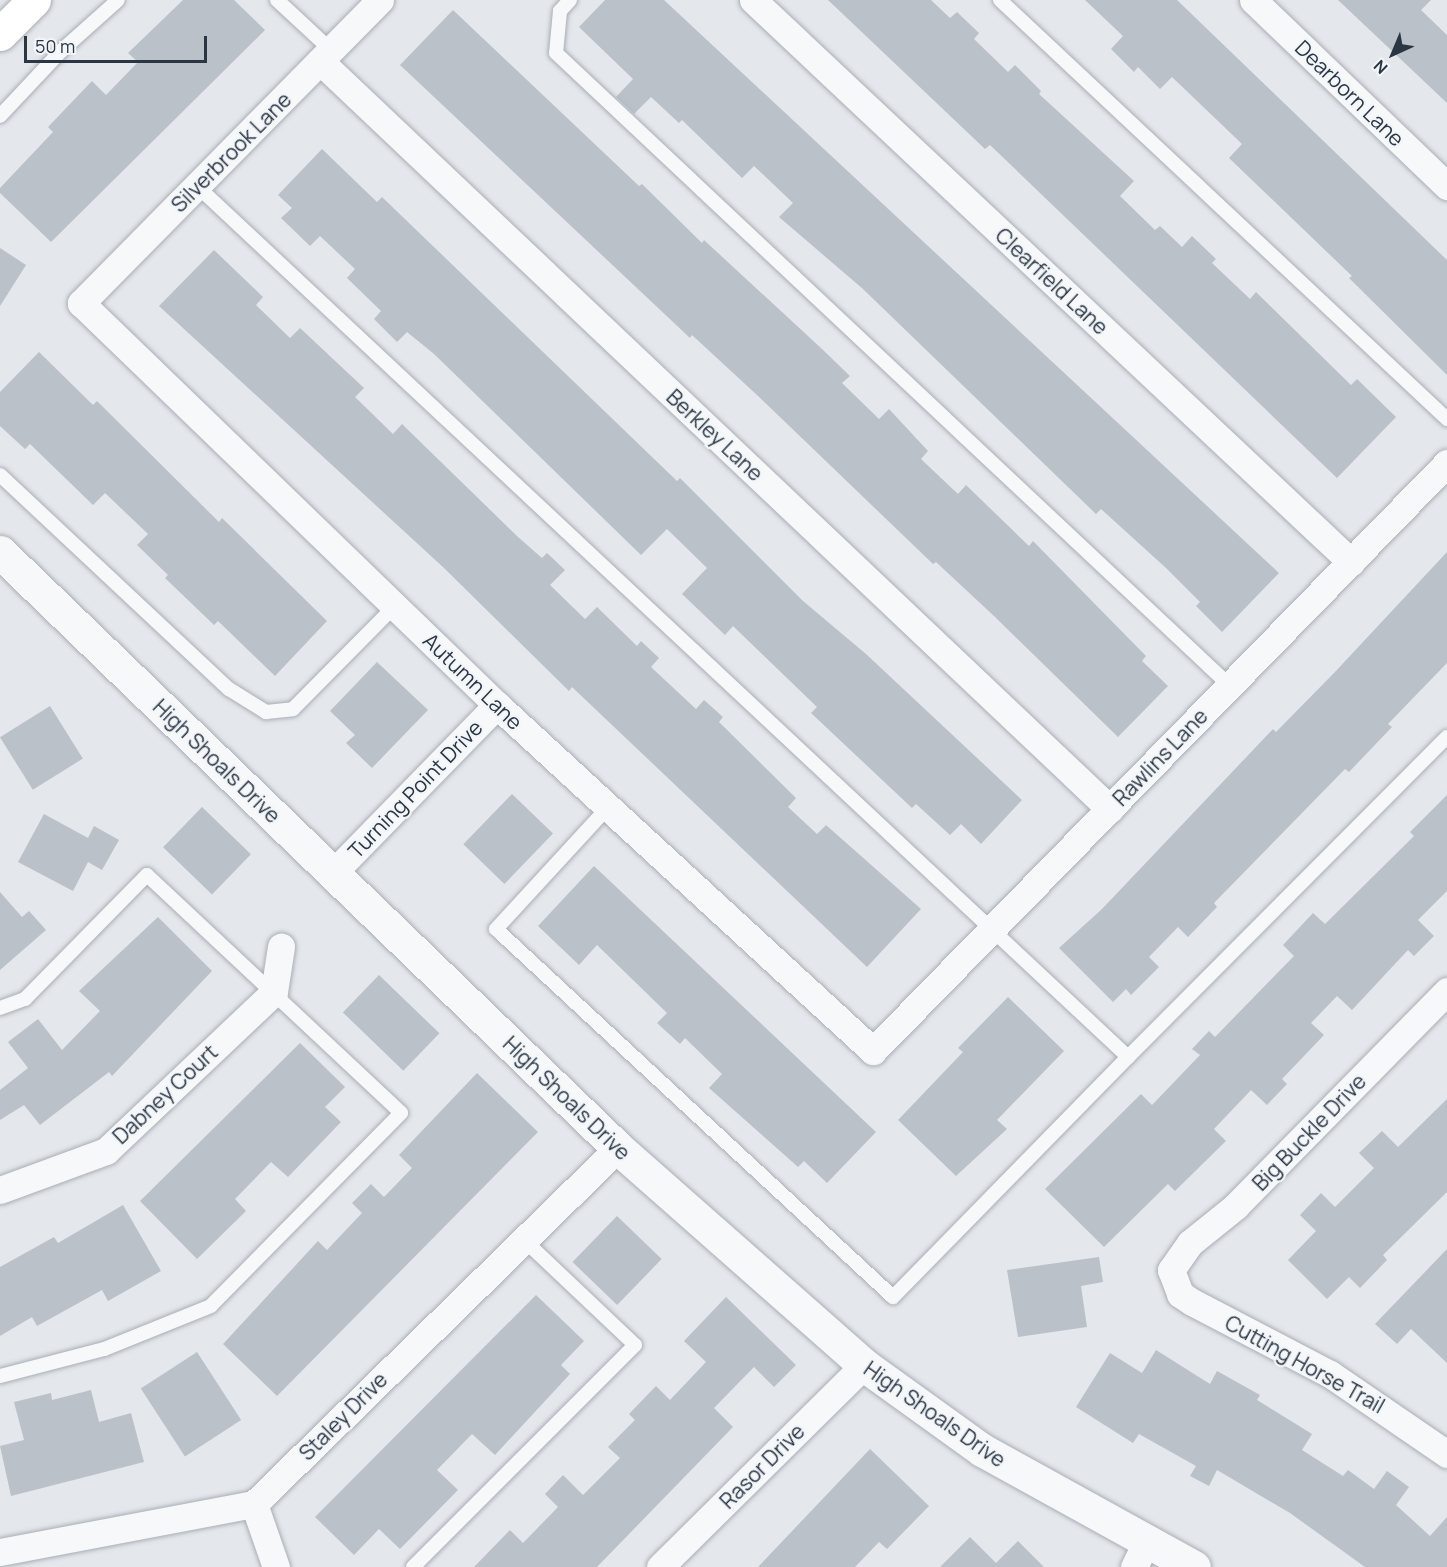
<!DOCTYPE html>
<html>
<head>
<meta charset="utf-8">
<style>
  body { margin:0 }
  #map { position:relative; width:1447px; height:1567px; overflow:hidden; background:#e4e7eb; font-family:Manrope,sans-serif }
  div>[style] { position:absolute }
  .building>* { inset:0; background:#bbc1c9; transform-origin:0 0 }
  .roads { filter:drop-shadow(0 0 2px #a9aeb6) drop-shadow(0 0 2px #a9aeb6) }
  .service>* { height:14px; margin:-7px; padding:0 7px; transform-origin:7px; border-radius:7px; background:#f6f8fa }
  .minor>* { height:27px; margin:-13.5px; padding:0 13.5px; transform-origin:13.5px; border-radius:13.5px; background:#f6f8fa }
  .tertiary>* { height:33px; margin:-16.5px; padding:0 16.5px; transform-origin:16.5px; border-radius:16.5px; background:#f6f8fa }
  .secondary>* { height:33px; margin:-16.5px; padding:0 16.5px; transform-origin:16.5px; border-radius:16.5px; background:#fff }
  span { translate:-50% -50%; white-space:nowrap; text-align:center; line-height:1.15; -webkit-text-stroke:4.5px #f3f6f9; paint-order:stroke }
  .street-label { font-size:21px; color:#2b3644 }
  .north { position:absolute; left:1363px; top:24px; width:60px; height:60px; -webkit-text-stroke:4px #f3f6f9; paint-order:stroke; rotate:224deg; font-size:16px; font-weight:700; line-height:24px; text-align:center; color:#2b3644 }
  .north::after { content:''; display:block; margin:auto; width:21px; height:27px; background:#2b3644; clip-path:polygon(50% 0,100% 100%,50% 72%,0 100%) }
  .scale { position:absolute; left:24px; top:36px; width:183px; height:27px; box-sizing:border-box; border:3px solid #2b3644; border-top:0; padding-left:8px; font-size:18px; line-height:21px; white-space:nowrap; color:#2b3644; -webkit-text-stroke:4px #f3f6f9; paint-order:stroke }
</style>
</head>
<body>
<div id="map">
  <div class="building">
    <div style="clip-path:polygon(183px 0,234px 0,265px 30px,51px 242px,0 193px,0 188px,53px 132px,48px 127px,92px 81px,106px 95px,138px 62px,128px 53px)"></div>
    <div style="clip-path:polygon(605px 0,664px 0,1279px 573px,1222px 632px,1196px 606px,1200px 602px,1166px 568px,1101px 509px,1096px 514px,863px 289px,779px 217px,793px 203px,754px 166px,742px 178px,682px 120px,679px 123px,651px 97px,634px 114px,616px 97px,633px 79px,579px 27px)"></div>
    <div style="clip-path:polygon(828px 0,931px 0,950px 18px,957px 12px,979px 33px,974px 39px,1008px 72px,1015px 65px,1041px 91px,1039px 94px,1134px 181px,1120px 196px,1155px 230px,1160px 226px,1182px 247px,1192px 236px,1216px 259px,1212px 263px,1250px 299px,1256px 292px,1351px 385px,1357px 379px,1396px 417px,1337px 478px,990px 145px,985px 149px)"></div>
    <div style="clip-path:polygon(1085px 0,1177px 0,1447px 260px,1447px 375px,1349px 278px,1352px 276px,1229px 158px,1242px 144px,1172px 77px,1160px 89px,1138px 67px,1134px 72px,1111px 49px,1123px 36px)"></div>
    <div style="clip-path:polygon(1338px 0,1431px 0,1421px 10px,1447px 35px,1447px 103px)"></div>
    <div style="clip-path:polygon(453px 10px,639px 186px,642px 184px,702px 243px,704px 240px,822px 349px,850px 376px,842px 383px,879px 419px,889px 409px,928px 451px,921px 459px,958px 494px,966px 485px,1029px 546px,1033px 541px,1146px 656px,1142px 661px,1168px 686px,1118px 737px,994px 616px,936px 562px,933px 564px,757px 395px,692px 335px,690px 338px,400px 65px)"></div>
    <div style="clip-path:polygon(322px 149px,377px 202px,382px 197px,677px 481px,680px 478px,803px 601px,866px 654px,1022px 800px,981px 844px,961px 824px,950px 835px,916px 804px,912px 808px,811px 713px,817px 707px,733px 626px,725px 635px,682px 594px,707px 568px,667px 529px,641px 555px,434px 354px,407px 332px,397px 342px,374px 319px,381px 311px,347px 278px,355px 269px,320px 236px,310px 246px,281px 218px,292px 208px,278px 195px)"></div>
    <div style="clip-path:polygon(0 248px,26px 265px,0 306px)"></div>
    <div style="clip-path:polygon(214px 250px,263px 297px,256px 305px,290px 338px,300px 328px,364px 388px,355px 397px,393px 434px,402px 424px,518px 537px,542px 558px,547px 553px,565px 570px,550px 585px,585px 619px,597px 607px,637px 646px,641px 641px,659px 658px,651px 667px,696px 709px,704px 700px,723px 717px,719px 722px,796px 798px,788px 807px,817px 834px,826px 825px,921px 909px,867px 967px,572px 687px,569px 691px,444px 568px,159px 306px)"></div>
    <div style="clip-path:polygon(39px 352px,93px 405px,97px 401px,219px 522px,222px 518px,327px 621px,275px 676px,218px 621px,214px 625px,165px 578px,168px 575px,137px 545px,148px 534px,105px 493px,93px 505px,30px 444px,25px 449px,0 426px,0 392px)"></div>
    <div style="clip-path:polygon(1447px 552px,1447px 663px,1388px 724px,1392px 727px,1349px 772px,1345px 769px,1214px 903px,1217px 907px,1188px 937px,1178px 927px,1149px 957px,1159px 967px,1131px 995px,1126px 989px,1113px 1002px,1059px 948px,1102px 909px,1273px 729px,1276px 732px,1334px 673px)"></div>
    <div style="clip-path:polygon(377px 662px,428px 710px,372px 768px,346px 743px,355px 735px,330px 711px)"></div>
    <div style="left:50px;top:706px;width:62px;height:59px;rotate:58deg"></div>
    <div style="left:512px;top:794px;width:57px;height:70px;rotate:44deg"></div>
    <div style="clip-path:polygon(1447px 795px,1447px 891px,1418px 920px,1434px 936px,1414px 956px,1408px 950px,1352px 1010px,1337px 996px,1311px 1023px,1324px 1035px,1282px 1079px,1287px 1084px,1267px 1105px,1251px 1090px,1214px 1129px,1226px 1141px,1175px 1191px,1168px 1184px,1104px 1247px,1045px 1189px,1141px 1094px,1152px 1105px,1200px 1055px,1192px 1049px,1209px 1031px,1215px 1037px,1294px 956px,1283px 945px,1313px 913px,1325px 924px,1414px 836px,1410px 832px)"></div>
    <div style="left:202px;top:807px;width:68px;height:56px;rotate:44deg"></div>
    <div style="clip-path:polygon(44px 814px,88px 838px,94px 826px,119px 840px,102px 870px,88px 862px,73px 891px,18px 862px)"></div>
    <div style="clip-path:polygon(594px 866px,876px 1132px,827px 1183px,804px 1161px,798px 1167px,709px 1088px,722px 1074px,685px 1038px,680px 1044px,657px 1023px,667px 1013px,597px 945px,579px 965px,538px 926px)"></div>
    <div style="clip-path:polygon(0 892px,22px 917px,29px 911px,46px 930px,0 970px)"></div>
    <div style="clip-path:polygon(158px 917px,212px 971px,112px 1076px,109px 1072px,40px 1125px,24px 1105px,0 1120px,0 1090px,28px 1068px,8px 1042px,38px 1019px,62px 1050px,100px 1011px,79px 991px)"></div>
    <div style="left:379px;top:975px;width:84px;height:52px;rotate:44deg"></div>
    <div style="clip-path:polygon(1008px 997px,1064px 1051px,997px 1120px,1007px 1129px,956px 1176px,898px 1120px,963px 1052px,958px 1048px)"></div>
    <div style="clip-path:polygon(300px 1043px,345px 1087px,325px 1107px,341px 1122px,288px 1177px,271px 1162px,235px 1199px,246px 1211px,197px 1259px,140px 1201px)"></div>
    <div style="clip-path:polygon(477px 1073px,538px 1132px,277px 1396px,223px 1344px,318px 1241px,327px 1250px,362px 1213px,352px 1203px,371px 1184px,384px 1197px,412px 1168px,399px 1155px)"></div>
    <div style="clip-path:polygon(1447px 1099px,1447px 1192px,1383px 1255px,1387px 1260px,1360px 1288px,1349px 1277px,1327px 1299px,1288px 1260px,1316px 1231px,1300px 1215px,1321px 1193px,1335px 1207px,1374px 1168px,1359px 1153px,1382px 1131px,1398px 1147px)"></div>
    <div style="clip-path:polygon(123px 1205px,161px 1271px,108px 1301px,102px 1290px,37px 1326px,32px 1317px,0 1336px,0 1267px,54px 1237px,58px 1243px)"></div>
    <div style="left:617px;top:1216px;width:62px;height:64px;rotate:44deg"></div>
    <div style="clip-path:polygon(1447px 1249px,1447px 1363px,1411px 1329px,1397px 1344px,1375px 1324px)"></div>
    <div style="clip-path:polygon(1099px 1257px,1103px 1282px,1081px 1286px,1087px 1327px,1018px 1337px,1007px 1270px)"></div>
    <div style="clip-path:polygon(536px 1295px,584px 1341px,561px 1365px,570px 1374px,495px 1455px,472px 1434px,437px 1470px,458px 1490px,400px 1549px,379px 1529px,354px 1555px,315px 1517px)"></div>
    <div style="clip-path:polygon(726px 1297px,796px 1365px,774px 1387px,754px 1367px,714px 1408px,733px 1427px,597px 1567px,474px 1567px,510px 1530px,523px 1543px,558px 1507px,545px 1494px,563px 1475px,583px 1495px,620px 1458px,608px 1447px,635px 1420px,629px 1414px,656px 1386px,670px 1400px,706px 1362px,684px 1341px)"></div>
    <div style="clip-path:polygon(1156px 1350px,1210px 1384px,1217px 1371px,1260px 1395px,1257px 1400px,1312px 1434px,1302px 1450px,1343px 1476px,1348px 1470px,1374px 1489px,1387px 1471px,1409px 1487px,1396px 1505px,1430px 1536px,1447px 1517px,1447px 1567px,1365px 1567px,1290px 1513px,1217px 1470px,1209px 1486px,1190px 1476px,1196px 1466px,1139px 1434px,1133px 1443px,1076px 1407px,1110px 1353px,1142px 1373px)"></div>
    <div style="left:197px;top:1352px;width:81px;height:67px;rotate:57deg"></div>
    <div style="clip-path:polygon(91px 1390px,99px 1422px,131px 1413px,144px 1462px,11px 1496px,0 1446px,24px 1440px,14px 1402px,51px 1393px,52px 1400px)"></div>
    <div style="clip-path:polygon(870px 1449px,929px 1506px,887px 1549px,879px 1542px,855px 1567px,758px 1567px)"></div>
    <div style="clip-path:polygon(970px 1537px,996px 1563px,1018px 1541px,1044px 1567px,940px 1567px)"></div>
  </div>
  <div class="roads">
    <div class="service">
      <div style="left:277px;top:0;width:74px;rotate:42.8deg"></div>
      <div style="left:570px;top:0;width:15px;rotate:132deg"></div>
      <div style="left:560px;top:11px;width:42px;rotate:95.4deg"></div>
      <div style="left:556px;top:53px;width:925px;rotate:43.2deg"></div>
      <div style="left:1000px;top:0;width:613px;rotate:43.15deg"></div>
      <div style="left:0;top:116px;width:89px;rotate:-46.8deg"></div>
      <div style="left:61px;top:51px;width:76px;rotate:-41.8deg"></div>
      <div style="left:197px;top:186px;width:1275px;rotate:43.09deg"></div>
      <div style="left:1128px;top:1057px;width:336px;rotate:134.4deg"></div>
      <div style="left:893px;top:1297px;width:541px;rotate:-137.17deg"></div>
      <div style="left:496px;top:929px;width:166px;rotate:-47.4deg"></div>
      <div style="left:0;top:475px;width:313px;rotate:43.1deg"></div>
      <div style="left:229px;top:689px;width:44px;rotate:31.9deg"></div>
      <div style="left:266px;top:712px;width:27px;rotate:-6deg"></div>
      <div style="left:293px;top:709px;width:145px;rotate:-45.3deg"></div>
      <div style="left:0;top:1008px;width:27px;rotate:-20deg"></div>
      <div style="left:25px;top:999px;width:174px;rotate:-45.5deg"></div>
      <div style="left:147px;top:875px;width:348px;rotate:43.1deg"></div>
      <div style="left:401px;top:1113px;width:271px;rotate:134.6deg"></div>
      <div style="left:211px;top:1306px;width:115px;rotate:158.1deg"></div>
      <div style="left:104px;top:1349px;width:107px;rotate:165.4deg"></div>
      <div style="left:1128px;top:1057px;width:452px;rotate:-45.1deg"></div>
      <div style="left:413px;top:1567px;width:314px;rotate:-45deg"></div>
      <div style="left:635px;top:1345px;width:154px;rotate:-136.6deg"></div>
    </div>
    <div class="minor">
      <div style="left:380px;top:0;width:426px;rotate:134.6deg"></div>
      <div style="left:81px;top:303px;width:578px;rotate:44.02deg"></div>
      <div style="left:497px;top:705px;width:511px;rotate:42.62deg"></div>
      <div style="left:873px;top:1051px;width:822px;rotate:-45.69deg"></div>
      <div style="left:753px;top:0;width:821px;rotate:43.22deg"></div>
      <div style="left:1253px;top:0;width:269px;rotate:43.8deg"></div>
      <div style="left:320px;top:61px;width:1088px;rotate:43.44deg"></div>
      <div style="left:333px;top:873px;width:235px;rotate:-45.7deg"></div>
      <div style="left:1447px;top:991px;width:301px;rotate:134.5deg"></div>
      <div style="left:1236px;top:1206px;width:59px;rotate:141.2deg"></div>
      <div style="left:1190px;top:1243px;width:33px;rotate:125deg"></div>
      <div style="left:1171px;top:1270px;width:26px;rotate:69deg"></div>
      <div style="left:1180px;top:1294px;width:14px;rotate:34deg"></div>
      <div style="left:1192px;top:1302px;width:156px;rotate:27.6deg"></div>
      <div style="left:1330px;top:1374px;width:142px;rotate:34.4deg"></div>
      <div style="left:0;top:1190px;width:113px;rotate:-20.2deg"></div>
      <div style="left:106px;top:1151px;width:231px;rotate:-43.4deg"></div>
      <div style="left:274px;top:992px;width:46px;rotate:-81.2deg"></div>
      <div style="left:254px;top:1504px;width:67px;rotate:70.8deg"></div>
      <div style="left:0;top:1552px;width:258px;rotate:-10.7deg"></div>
      <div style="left:254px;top:1504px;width:509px;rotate:-44.36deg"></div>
      <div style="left:660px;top:1567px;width:287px;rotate:-44.7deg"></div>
      <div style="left:1134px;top:1567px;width:25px;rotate:-64deg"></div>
    </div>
    <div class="tertiary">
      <div style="left:0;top:552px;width:859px;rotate:43.96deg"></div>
      <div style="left:618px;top:1148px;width:328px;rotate:41.4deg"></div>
      <div style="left:864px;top:1365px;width:145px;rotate:35.8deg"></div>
      <div style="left:982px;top:1450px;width:242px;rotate:28.9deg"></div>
    </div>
    <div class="secondary">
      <div style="left:0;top:34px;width:48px;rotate:-45deg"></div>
    </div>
  </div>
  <div class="street-label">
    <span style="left:1350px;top:93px;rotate:44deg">Dearborn Lane</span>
    <span style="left:231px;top:152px;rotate:-45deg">Silverbrook Lane</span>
    <span style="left:1052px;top:281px;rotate:43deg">Clearfield Lane</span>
    <span style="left:715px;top:435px;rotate:43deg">Berkley Lane</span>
    <span style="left:473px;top:681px;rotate:44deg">Autumn Lane</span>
    <span style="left:1160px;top:757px;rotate:-46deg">Rawlins Lane</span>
    <span style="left:217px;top:761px;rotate:44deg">High Shoals Drive</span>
    <span style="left:415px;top:789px;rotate:-46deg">Turning Point Drive</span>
    <span style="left:165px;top:1094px;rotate:-43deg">Dabney Court</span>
    <span style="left:567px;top:1098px;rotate:44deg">High Shoals Drive</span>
    <span style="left:1309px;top:1132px;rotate:-46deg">Big Buckle Drive</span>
    <span style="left:1305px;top:1364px;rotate:29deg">Cutting Horse Trail</span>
    <span style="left:935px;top:1414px;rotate:35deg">High Shoals Drive</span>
    <span style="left:343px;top:1416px;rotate:-45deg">Staley Drive</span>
    <span style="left:762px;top:1466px;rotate:-45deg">Rasor Drive</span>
  </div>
  <div class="north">N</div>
  <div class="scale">50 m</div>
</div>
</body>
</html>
